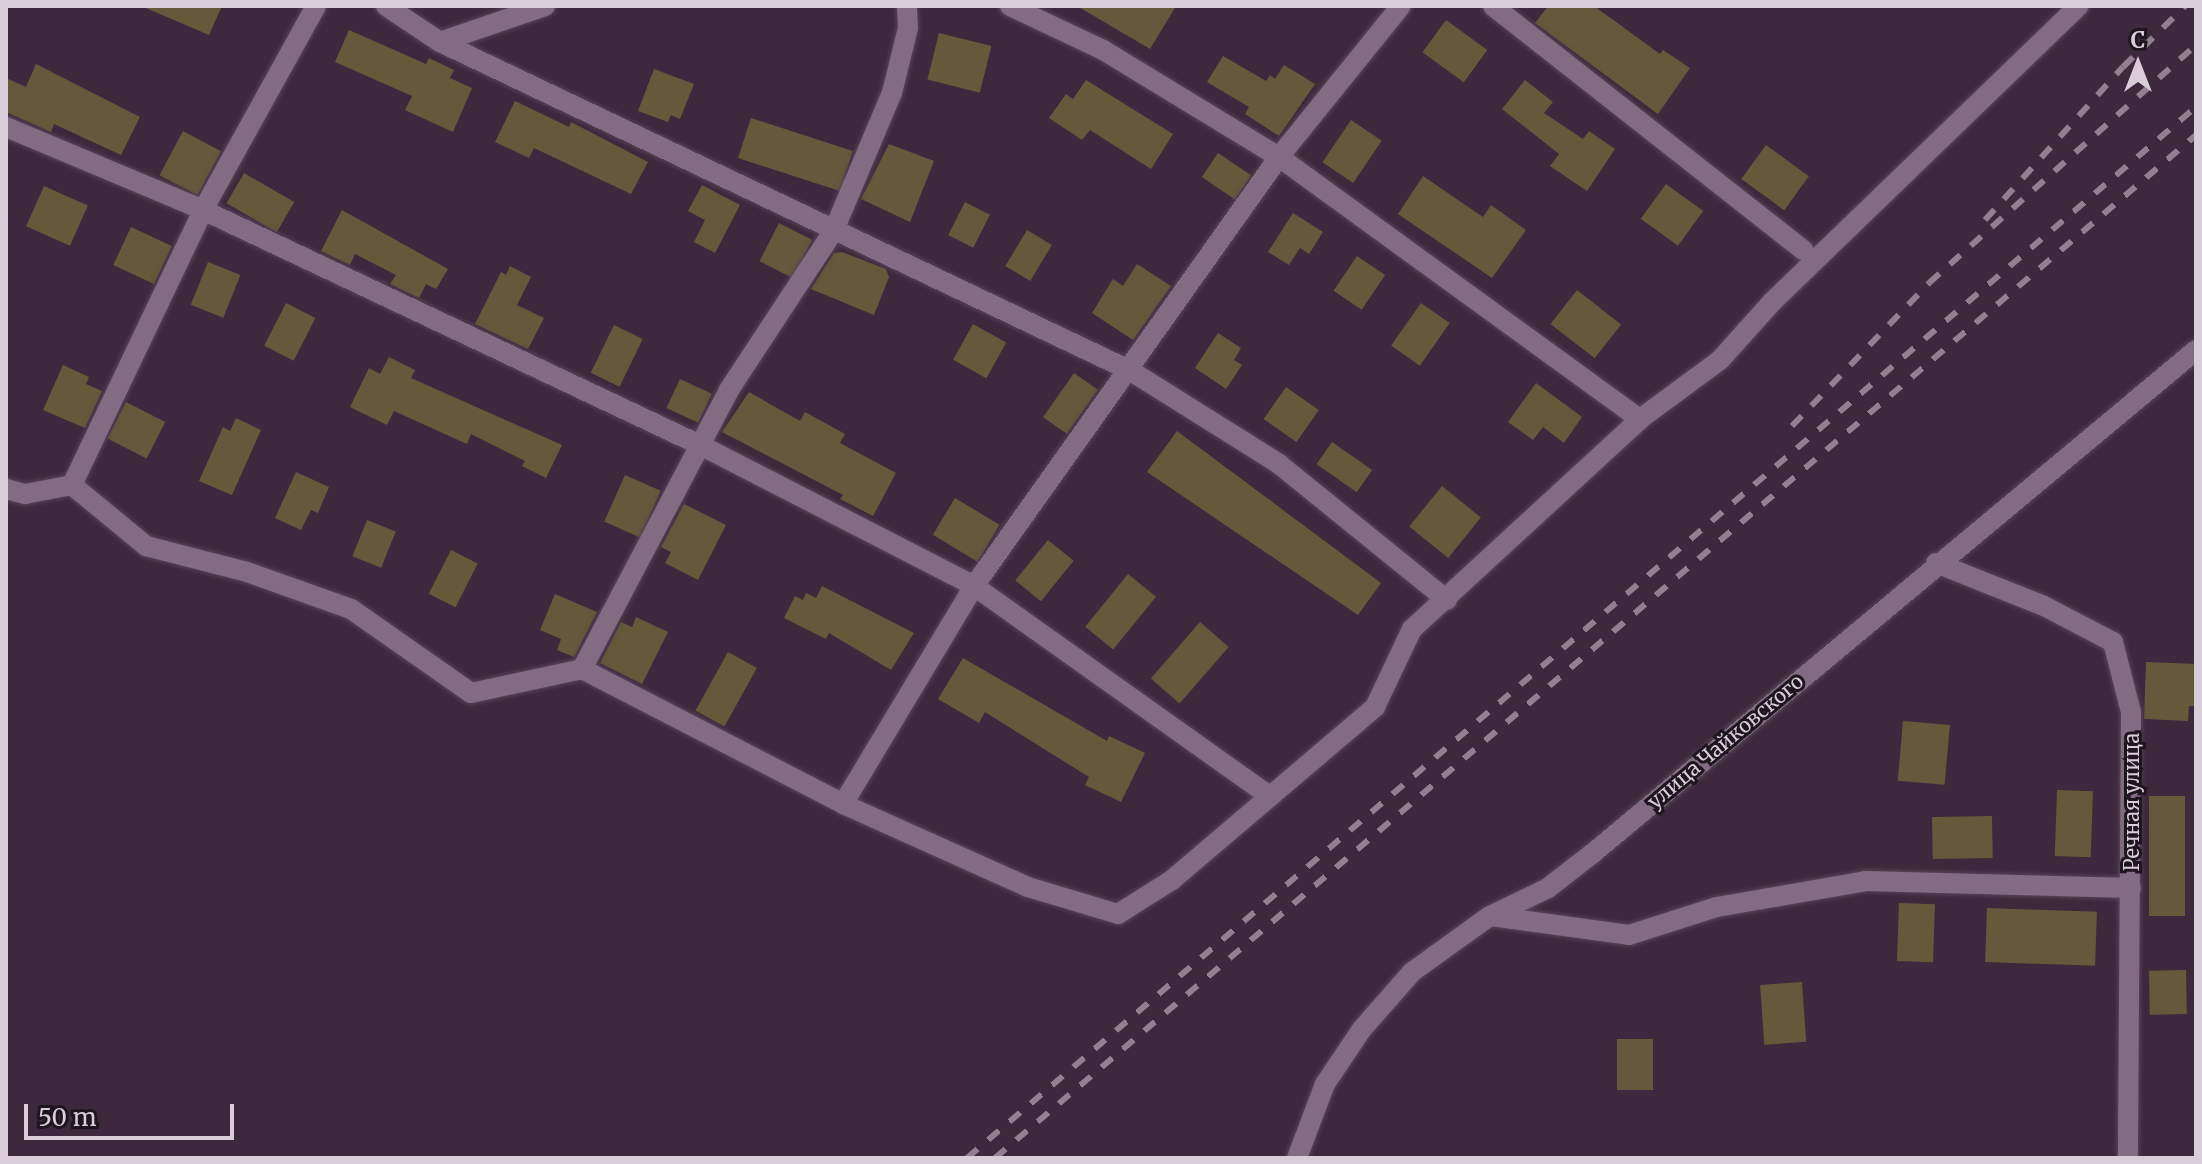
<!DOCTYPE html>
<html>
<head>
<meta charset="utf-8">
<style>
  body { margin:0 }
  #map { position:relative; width:2202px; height:1164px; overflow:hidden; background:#3e283d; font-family:Merriweather,serif }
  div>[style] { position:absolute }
  .building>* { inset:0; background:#65593b; transform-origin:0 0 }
  .roads { filter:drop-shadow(0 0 2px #574557) drop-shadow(0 0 2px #574557) }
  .minor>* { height:20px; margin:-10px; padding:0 10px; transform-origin:10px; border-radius:10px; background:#846b84 }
  .rail>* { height:6px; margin-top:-3px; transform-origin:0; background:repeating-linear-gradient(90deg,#918090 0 14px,transparent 0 28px) }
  span { translate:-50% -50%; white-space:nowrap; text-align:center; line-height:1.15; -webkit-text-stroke:6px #1f151e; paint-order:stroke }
  .street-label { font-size:20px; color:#daccd9 }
  .frame { position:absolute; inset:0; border:8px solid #daccd9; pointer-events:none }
  .north { position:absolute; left:2098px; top:24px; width:80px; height:80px; -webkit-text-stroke:6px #1f151e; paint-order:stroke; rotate:0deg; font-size:22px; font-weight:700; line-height:32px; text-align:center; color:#daccd9 }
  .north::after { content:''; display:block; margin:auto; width:28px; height:36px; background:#daccd9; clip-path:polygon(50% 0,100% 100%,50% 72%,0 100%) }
  .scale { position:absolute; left:24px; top:1104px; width:210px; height:36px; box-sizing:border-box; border:4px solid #daccd9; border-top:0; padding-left:10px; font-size:24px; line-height:28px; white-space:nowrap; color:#daccd9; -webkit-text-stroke:6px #1f151e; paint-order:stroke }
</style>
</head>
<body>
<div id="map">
  <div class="building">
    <div style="clip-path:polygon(141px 6px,222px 6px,209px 35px)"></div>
    <div style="clip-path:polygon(1077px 6px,1176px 6px,1150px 49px)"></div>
    <div style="clip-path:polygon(1548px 6px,1594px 6px,1660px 54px,1663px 50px,1690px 68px,1658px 114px,1535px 23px)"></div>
    <div style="left:1446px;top:20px;width:51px;height:40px;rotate:36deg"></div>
    <div style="clip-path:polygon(349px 30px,426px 64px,429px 58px,454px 70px,450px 78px,472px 88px,453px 132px,405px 110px,412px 96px,335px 62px)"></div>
    <div style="left:939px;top:33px;width:54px;height:48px;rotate:14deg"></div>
    <div style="clip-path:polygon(1223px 56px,1266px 81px,1270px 75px,1275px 79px,1284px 65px,1315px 84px,1279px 136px,1245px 114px,1249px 107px,1207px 82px)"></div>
    <div style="clip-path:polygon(36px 64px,140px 117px,121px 155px,54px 124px,51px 132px,6px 112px,6px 78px,26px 87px)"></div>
    <div style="clip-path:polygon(654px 69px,694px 84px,680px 119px,671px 115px,668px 122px,638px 111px)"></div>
    <div style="clip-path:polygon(1086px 80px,1173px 134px,1151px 169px,1090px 130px,1082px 140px,1049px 118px,1066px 94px,1073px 99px)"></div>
    <div style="clip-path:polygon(1525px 80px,1553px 102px,1544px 113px,1583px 139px,1589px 131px,1615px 149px,1587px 191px,1550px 166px,1559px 154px,1502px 109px)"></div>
    <div style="clip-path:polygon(515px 101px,569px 127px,571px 122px,648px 162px,631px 194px,534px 148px,529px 158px,495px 142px)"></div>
    <div style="left:751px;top:118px;width:107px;height:42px;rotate:18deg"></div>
    <div style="left:1351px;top:120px;width:37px;height:51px;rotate:34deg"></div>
    <div style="left:183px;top:131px;width:43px;height:50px;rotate:28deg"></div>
    <div style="clip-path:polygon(889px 144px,934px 161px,910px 222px,861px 199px)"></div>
    <div style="left:1766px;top:145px;width:53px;height:42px;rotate:36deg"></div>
    <div style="left:1218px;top:153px;width:40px;height:29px;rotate:34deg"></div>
    <div style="left:244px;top:173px;width:58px;height:35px;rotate:30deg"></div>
    <div style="clip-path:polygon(1423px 176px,1483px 217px,1491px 205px,1526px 230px,1492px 278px,1398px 214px)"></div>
    <div style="left:1666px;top:184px;width:46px;height:43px;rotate:36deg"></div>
    <div style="clip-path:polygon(702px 185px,740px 205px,715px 253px,694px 242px,705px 220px,688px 211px)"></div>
    <div style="left:44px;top:186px;width:48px;height:44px;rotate:24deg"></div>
    <div style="left:965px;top:202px;width:28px;height:37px;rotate:27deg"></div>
    <div style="clip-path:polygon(342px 210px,448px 269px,436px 289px,426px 284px,419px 298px,390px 284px,396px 275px,355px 254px,350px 265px,321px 251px)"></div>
    <div style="clip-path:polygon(1293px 213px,1323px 232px,1309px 254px,1300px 248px,1289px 265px,1268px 252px)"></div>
    <div style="left:779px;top:223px;width:37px;height:43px;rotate:27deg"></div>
    <div style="left:131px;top:227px;width:45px;height:42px;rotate:25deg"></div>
    <div style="left:1027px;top:230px;width:29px;height:42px;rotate:31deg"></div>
    <div style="clip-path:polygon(842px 252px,886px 269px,889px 277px,874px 315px,811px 289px,834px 253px)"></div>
    <div style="left:1357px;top:256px;width:34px;height:42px;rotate:34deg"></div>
    <div style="left:208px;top:262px;width:35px;height:46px;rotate:22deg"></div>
    <div style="clip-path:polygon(1137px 264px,1171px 286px,1133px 340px,1092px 313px,1113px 279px,1123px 286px)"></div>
    <div style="clip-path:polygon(510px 266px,531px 277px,517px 305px,544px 318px,528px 349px,475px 324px,501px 272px,506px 275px)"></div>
    <div style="left:1577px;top:290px;width:56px;height:43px;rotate:38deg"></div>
    <div style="left:286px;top:303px;width:33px;height:48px;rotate:27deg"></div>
    <div style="left:1421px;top:303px;width:35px;height:52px;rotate:35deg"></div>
    <div style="left:973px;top:324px;width:38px;height:41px;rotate:29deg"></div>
    <div style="left:614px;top:325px;width:32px;height:53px;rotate:26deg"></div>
    <div style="clip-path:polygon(1218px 333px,1241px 348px,1234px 360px,1242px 365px,1226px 389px,1195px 368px)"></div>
    <div style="clip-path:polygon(389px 357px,415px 370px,411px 378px,562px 445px,546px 478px,522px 466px,525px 461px,471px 434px,467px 444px,394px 411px,387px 425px,350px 407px,369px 368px,380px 374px)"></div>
    <div style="clip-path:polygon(63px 365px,89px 377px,86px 384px,102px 391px,85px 428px,43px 410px)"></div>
    <div style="left:1074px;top:373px;width:29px;height:54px;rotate:35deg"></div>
    <div style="left:680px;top:379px;width:35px;height:32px;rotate:25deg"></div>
    <div style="clip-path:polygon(1536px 383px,1582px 417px,1564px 443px,1543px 427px,1533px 440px,1508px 422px)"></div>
    <div style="left:1286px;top:387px;width:40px;height:39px;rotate:35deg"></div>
    <div style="clip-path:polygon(749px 392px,800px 421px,805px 412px,845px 434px,840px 443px,896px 473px,873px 516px,840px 499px,843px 495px,722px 432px)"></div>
    <div style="left:126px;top:402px;width:44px;height:41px;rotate:27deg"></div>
    <div style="clip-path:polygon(236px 418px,261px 430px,232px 495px,199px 481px,223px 427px,230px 431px)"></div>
    <div style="clip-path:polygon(1177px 431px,1381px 583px,1358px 615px,1147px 472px)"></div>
    <div style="left:1332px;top:442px;width:49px;height:27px;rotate:35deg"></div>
    <div style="clip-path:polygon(296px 472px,329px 487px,318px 513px,311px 510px,301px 530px,275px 518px)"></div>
    <div style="left:625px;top:475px;width:39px;height:51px;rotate:24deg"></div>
    <div style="left:1442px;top:486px;width:50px;height:52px;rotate:39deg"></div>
    <div style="left:955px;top:498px;width:52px;height:43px;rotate:31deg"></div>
    <div style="clip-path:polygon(684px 504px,726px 525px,698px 580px,665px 563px,671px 552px,661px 547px)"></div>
    <div style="left:367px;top:520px;width:31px;height:39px;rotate:22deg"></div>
    <div style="left:1048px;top:540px;width:33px;height:52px;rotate:39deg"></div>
    <div style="left:451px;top:550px;width:30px;height:49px;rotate:27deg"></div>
    <div style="left:1128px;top:574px;width:36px;height:68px;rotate:39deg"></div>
    <div style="clip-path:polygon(822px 586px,914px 633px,891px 670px,829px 633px,826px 639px,784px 618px,795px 596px,803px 600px,806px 593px,816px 598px)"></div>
    <div style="clip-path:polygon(555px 594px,597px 612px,574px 657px,557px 650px,561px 639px,540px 630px)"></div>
    <div style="clip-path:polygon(636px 617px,668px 632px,642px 684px,600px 663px,621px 622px,632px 627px)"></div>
    <div style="left:1200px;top:622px;width:38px;height:75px;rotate:41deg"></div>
    <div style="left:728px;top:652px;width:33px;height:67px;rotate:29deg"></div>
    <div style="clip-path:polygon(963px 658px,1107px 741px,1109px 736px,1145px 753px,1121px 802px,1085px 785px,1089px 777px,985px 712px,979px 723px,938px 699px)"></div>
    <div style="clip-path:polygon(2146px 662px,2196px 664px,2196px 706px,2189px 706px,2188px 721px,2144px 719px)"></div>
    <div style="left:1903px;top:721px;width:47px;height:60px;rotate:5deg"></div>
    <div style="left:2057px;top:790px;width:36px;height:66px;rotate:2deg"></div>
    <div style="left:2185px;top:796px;width:120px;height:36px;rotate:90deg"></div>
    <div style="left:1992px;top:816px;width:42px;height:60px;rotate:89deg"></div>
    <div style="left:1899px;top:903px;width:36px;height:58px;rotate:2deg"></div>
    <div style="left:1987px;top:908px;width:110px;height:54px;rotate:2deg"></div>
    <div style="left:2186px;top:970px;width:44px;height:37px;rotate:89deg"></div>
    <div style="left:1802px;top:982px;width:60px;height:42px;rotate:86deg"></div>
    <div style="left:1617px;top:1039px;width:36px;height:51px"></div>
  </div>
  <div class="roads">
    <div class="minor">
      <div style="left:386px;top:6px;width:65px;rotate:33.7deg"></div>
      <div style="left:440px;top:42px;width:765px;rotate:25.46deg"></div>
      <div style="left:1131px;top:371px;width:175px;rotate:32.1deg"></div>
      <div style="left:1279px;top:464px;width:216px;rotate:39deg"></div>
      <div style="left:1010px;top:6px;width:103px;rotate:25.3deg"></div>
      <div style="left:1103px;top:50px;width:206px;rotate:31.3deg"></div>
      <div style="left:1279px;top:157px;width:446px;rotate:36deg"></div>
      <div style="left:1493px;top:6px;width:395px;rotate:38.2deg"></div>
      <div style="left:440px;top:42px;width:111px;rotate:-18.9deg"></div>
      <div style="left:6px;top:127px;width:214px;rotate:22.8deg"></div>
      <div style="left:203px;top:210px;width:552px;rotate:25.31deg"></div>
      <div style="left:702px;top:446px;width:306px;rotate:27.2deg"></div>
      <div style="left:974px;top:586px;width:363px;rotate:35.4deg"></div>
      <div style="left:72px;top:485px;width:305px;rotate:-64.5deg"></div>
      <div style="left:203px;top:210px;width:233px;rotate:-61deg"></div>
      <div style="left:6px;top:489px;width:20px;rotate:15deg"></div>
      <div style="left:25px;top:494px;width:48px;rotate:-10.8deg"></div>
      <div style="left:72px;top:485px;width:96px;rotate:39.5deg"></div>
      <div style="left:146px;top:546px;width:104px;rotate:14.4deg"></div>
      <div style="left:247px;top:572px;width:110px;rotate:19.6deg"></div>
      <div style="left:351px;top:609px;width:146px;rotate:35deg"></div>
      <div style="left:471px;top:693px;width:114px;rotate:-12.2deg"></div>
      <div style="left:582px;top:669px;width:294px;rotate:27.3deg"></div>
      <div style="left:843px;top:804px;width:203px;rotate:24.2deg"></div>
      <div style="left:1028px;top:887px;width:94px;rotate:16.7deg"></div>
      <div style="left:1118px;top:914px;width:64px;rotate:-32.2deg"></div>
      <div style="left:1172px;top:880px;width:267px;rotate:-40.4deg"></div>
      <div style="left:1375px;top:707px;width:86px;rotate:-64.6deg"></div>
      <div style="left:1412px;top:629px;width:310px;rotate:-42.6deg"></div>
      <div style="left:1640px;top:419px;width:99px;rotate:-36.4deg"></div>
      <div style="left:1720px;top:360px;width:79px;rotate:-48.1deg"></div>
      <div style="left:1773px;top:301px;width:425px;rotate:-44deg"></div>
      <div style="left:1936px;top:563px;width:116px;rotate:21.7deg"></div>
      <div style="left:2044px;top:606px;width:78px;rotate:27.6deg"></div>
      <div style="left:2113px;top:642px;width:72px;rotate:75.6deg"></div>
      <div style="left:2131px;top:712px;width:446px;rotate:90.4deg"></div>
      <div style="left:582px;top:669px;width:315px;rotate:-62.2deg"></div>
      <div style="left:729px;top:390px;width:191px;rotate:-56.7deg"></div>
      <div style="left:834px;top:230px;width:149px;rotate:-67.1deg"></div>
      <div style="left:892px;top:93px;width:67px;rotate:-76.2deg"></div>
      <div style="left:908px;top:28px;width:22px;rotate:-93deg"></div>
      <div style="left:843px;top:804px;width:254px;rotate:-59deg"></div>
      <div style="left:974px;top:586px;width:526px;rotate:-54.59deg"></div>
      <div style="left:1279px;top:157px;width:194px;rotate:-51.1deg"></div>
      <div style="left:1491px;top:916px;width:139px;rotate:7.8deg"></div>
      <div style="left:1629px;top:935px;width:92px;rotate:-17.7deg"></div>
      <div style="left:1717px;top:907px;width:151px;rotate:-9.9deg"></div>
      <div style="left:1866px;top:881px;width:265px;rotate:1.5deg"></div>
      <div style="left:1297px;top:1158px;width:79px;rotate:-69.3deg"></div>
      <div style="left:1325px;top:1084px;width:66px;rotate:-56.1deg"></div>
      <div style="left:1362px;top:1029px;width:76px;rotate:-48.7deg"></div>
      <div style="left:1412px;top:972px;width:96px;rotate:-35.7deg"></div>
      <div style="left:1490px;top:916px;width:64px;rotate:-25.8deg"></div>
      <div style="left:1548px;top:888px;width:57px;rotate:-37.9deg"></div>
      <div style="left:1593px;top:853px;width:785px;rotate:-39.83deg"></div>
    </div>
  </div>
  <div class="rail">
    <div style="left:1985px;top:220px;width:206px;rotate:-48deg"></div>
    <div style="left:2123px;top:67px;width:87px;rotate:-44.5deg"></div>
    <div style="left:1792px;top:426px;width:198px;rotate:-46.2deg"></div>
    <div style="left:1929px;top:283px;width:358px;rotate:-41.7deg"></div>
    <div style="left:967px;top:1158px;width:1617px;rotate:-40.54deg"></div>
    <div style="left:995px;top:1158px;width:1578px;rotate:-40.42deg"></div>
  </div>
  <div class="street-label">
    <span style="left:1725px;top:741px;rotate:-40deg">улица Чайковского</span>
    <span style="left:2131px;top:802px;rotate:-90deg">Речная улица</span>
  </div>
  <div class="frame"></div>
  <div class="north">С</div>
  <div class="scale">50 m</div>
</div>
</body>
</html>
